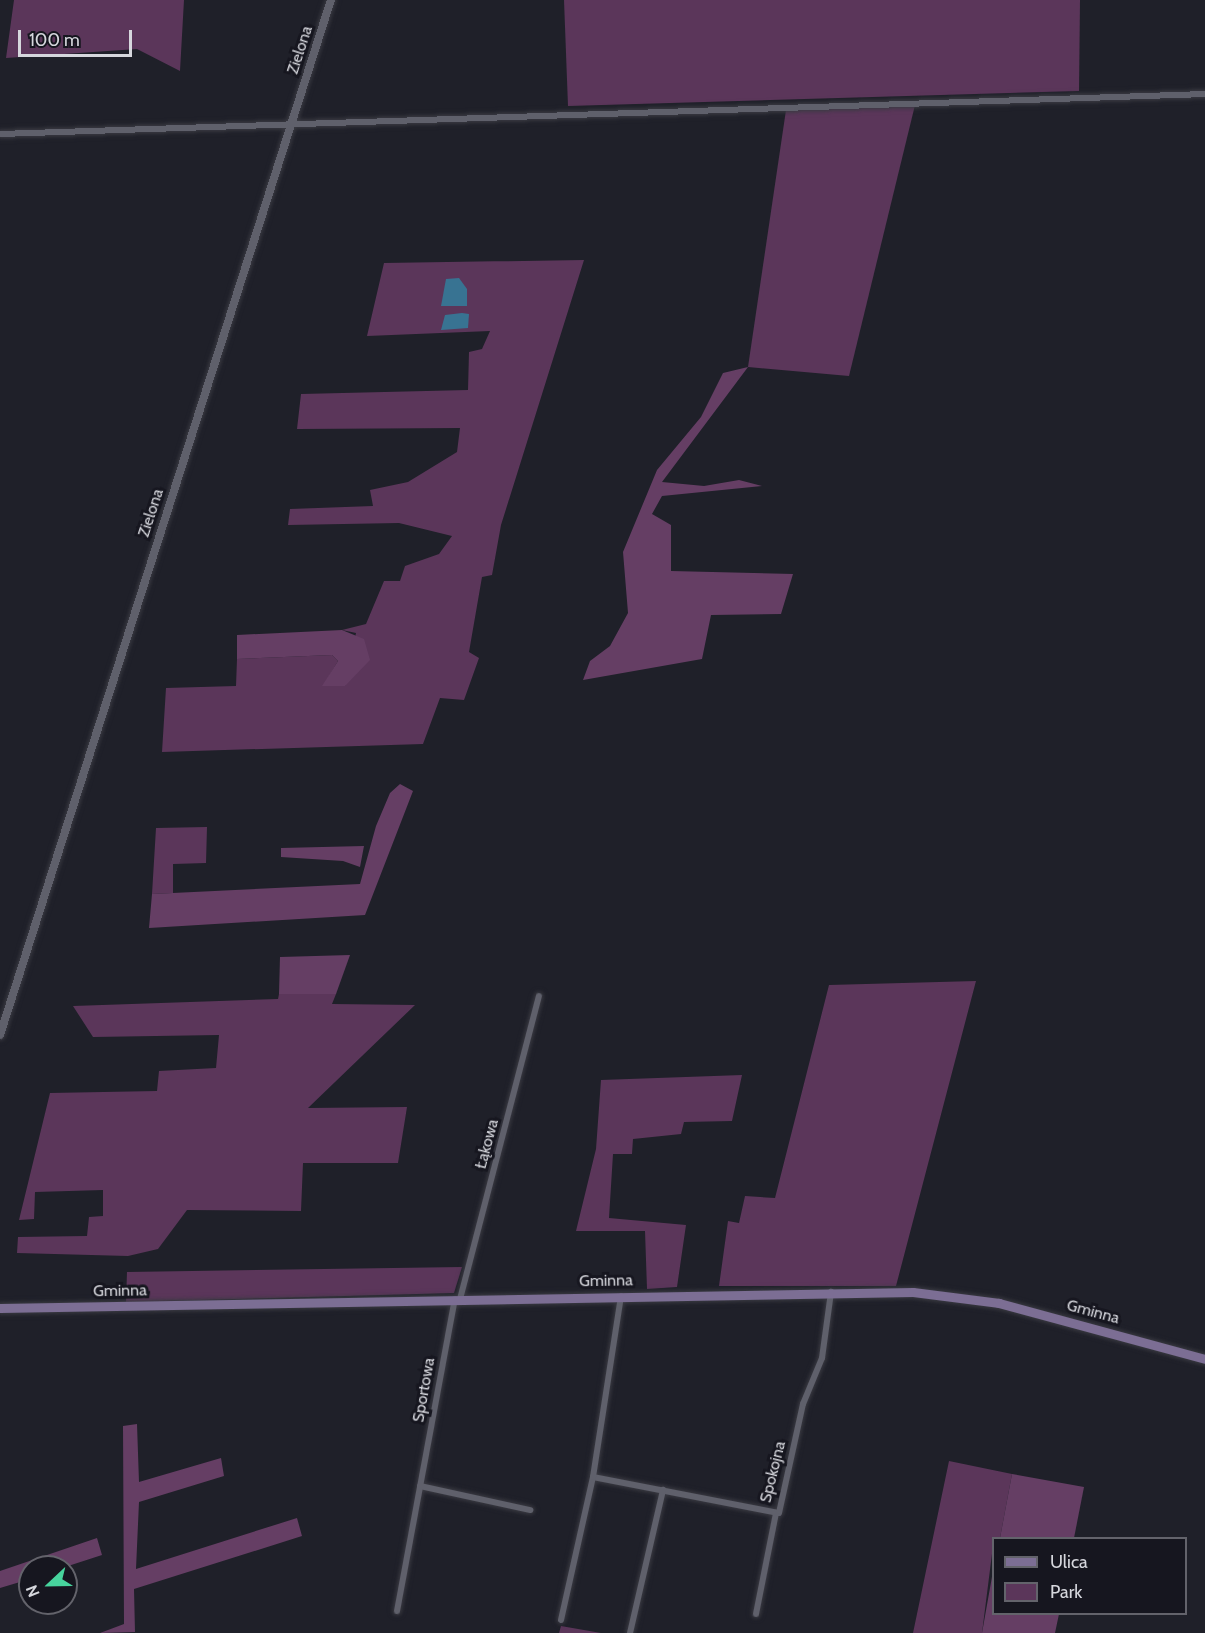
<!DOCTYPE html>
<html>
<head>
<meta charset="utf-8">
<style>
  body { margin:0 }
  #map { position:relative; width:1205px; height:1633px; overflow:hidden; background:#1f2029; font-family:Cabin,sans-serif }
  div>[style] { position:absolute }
  .green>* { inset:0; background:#5b365a }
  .forest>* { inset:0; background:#653e64 }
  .water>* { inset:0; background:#387392 }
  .roads { filter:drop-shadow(0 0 2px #3a3a42) drop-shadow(0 0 2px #3a3a42) }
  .minor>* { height:6px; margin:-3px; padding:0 3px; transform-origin:3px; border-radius:3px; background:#5f606b }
  .tertiary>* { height:8px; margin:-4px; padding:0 4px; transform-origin:4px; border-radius:4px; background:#5f606b }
  .secondary>* { height:9px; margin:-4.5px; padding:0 4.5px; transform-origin:4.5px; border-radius:4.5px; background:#7c6e94 }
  span { translate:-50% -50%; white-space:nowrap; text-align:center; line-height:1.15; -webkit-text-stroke:6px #16161f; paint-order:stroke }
  .street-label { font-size:16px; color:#d6d7dd }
  .legend { position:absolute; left:992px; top:1537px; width:195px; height:78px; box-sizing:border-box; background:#16161f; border:2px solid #63636b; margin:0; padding:8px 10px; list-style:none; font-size:18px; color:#d6d7dd }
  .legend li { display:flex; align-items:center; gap:12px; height:30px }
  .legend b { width:30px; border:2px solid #63636b }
  .north { position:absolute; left:18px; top:1555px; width:60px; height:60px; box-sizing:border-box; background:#16161f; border:2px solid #63636b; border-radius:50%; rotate:248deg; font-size:16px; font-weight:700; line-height:24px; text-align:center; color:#d6d7dd }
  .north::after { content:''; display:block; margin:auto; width:21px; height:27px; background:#47d49d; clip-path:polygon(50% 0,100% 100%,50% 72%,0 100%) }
  .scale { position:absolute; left:18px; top:30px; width:114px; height:27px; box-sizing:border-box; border:3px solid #d6d7dd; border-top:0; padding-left:8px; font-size:18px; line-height:21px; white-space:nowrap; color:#d6d7dd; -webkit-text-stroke:4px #16161f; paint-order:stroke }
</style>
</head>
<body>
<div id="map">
  <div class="green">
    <div style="clip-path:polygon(14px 0,184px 0,180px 71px,137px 49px,6px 58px)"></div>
    <div style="clip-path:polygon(564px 0,1080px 0,1079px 91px,568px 106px)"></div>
    <div style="clip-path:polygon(915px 105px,849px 376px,748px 367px,786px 110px)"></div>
    <div style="clip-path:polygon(584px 260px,501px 525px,492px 575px,482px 577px,469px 652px,479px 658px,464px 700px,440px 698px,423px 744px,162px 752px,166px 688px,236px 686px,237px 659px,332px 655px,338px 661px,323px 686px,345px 686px,356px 633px,342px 630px,366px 624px,384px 581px,400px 581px,405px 566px,439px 554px,452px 536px,399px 523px,288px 525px,290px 509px,373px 506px,370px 490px,408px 482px,457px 452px,460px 428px,297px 429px,301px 394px,468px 390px,469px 352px,482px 349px,490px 331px,367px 336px,384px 263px)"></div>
    <div style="clip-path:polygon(207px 827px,206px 863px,173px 864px,173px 893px,152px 894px,156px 828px)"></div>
    <div style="clip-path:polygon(976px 981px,896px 1286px,719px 1286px,728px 1221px,739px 1223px,745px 1196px,775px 1198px,829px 985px)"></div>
    <div style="clip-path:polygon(279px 994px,336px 994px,332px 1004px,415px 1005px,308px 1108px,407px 1107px,398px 1163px,303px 1163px,301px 1211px,187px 1210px,158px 1249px,128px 1256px,17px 1253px,18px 1237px,87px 1236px,89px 1217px,103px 1216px,103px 1190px,35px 1192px,34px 1219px,19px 1220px,50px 1093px,157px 1091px,159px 1071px,216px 1068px,219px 1035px,93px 1037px,73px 1006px,278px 999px)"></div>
    <div style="clip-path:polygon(742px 1075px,732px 1121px,684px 1122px,681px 1134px,633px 1139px,632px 1154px,613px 1154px,609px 1218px,686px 1225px,677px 1287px,647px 1289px,645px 1231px,576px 1231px,596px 1149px,601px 1080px)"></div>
    <div style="clip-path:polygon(462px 1267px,454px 1293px,126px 1302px,127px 1272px)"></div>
    <div style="clip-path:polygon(949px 1461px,1012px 1474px,1000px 1538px,994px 1538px,982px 1633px,913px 1633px)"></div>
    <div style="clip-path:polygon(561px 1626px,601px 1633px,559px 1633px)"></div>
  </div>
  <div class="forest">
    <div style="clip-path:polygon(748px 367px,662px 482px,704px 486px,739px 480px,762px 486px,662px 496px,652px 514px,671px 525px,671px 571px,793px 574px,781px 614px,711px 615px,702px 659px,583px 680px,590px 661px,610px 646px,628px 613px,623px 552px,657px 470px,701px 417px,723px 373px)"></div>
    <div style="clip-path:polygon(342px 630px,364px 639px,370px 660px,345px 686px,322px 686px,338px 661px,332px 655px,237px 659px,237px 635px)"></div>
    <div style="clip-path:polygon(400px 784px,413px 791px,365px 915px,149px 928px,152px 894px,360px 884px,376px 826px,390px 793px)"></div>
    <div style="clip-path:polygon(364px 846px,360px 867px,343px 861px,281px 857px,281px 848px)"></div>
    <div style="clip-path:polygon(350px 955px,336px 994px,279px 994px,280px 957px)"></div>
    <div style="clip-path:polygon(137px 1424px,139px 1482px,221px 1458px,224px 1476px,139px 1502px,136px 1569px,297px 1518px,302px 1536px,134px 1589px,135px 1632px,100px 1633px,124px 1624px,123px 1426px)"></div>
    <div style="clip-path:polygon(1012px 1474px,1084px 1487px,1074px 1538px,1000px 1538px)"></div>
    <div style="clip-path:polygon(97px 1538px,102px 1555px,65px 1567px,30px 1567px,30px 1579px,0 1588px,0 1571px)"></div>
    <div style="clip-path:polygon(993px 1571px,994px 1614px,1059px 1614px,1055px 1633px,982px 1633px)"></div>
  </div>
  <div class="water">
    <div style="clip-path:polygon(459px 278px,467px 289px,467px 306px,441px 306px,446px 279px)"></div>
    <div style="clip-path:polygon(462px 313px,469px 314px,468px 328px,441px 330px,445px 315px)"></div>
  </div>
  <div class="roads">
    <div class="minor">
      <div style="left:0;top:134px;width:1206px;rotate:-1.9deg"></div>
      <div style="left:460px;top:1299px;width:313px;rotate:-75.4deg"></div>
      <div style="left:593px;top:1477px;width:189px;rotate:11deg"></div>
      <div style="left:779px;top:1513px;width:112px;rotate:-77.6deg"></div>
      <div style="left:803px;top:1404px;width:50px;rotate:-67.6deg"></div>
      <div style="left:822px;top:1358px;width:67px;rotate:-82.2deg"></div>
      <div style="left:420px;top:1486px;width:113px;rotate:12.3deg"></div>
      <div style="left:397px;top:1611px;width:317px;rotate:-79.5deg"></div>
      <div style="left:756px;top:1614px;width:103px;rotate:-78.8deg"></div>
      <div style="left:561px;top:1620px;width:147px;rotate:-77.4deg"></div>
      <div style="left:593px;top:1477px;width:183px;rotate:-81.2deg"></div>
      <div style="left:630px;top:1633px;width:147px;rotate:-77deg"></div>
    </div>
    <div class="tertiary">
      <div style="left:0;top:1035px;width:1087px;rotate:-72.27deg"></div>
    </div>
    <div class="secondary">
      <div style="left:0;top:1308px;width:913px;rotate:-1deg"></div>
      <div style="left:913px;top:1292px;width:87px;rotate:7.3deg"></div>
      <div style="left:999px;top:1303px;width:213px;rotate:15.2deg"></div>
    </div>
  </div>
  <div class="street-label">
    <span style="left:300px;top:50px;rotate:-72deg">Zielona</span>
    <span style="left:151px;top:513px;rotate:-72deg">Zielona</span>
    <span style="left:487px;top:1144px;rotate:-75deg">Łąkowa</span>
    <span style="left:606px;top:1281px;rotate:-1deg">Gminna</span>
    <span style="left:120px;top:1291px;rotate:-1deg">Gminna</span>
    <span style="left:1093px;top:1312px;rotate:15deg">Gminna</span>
    <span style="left:424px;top:1390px;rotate:-80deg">Sportowa</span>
    <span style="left:773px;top:1472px;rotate:-76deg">Spokojna</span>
  </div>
  <ul class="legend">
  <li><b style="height:8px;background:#7c6e94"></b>Ulica</li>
  <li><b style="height:16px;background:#5b365a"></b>Park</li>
  </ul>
  <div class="north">N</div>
  <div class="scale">100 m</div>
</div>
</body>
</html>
